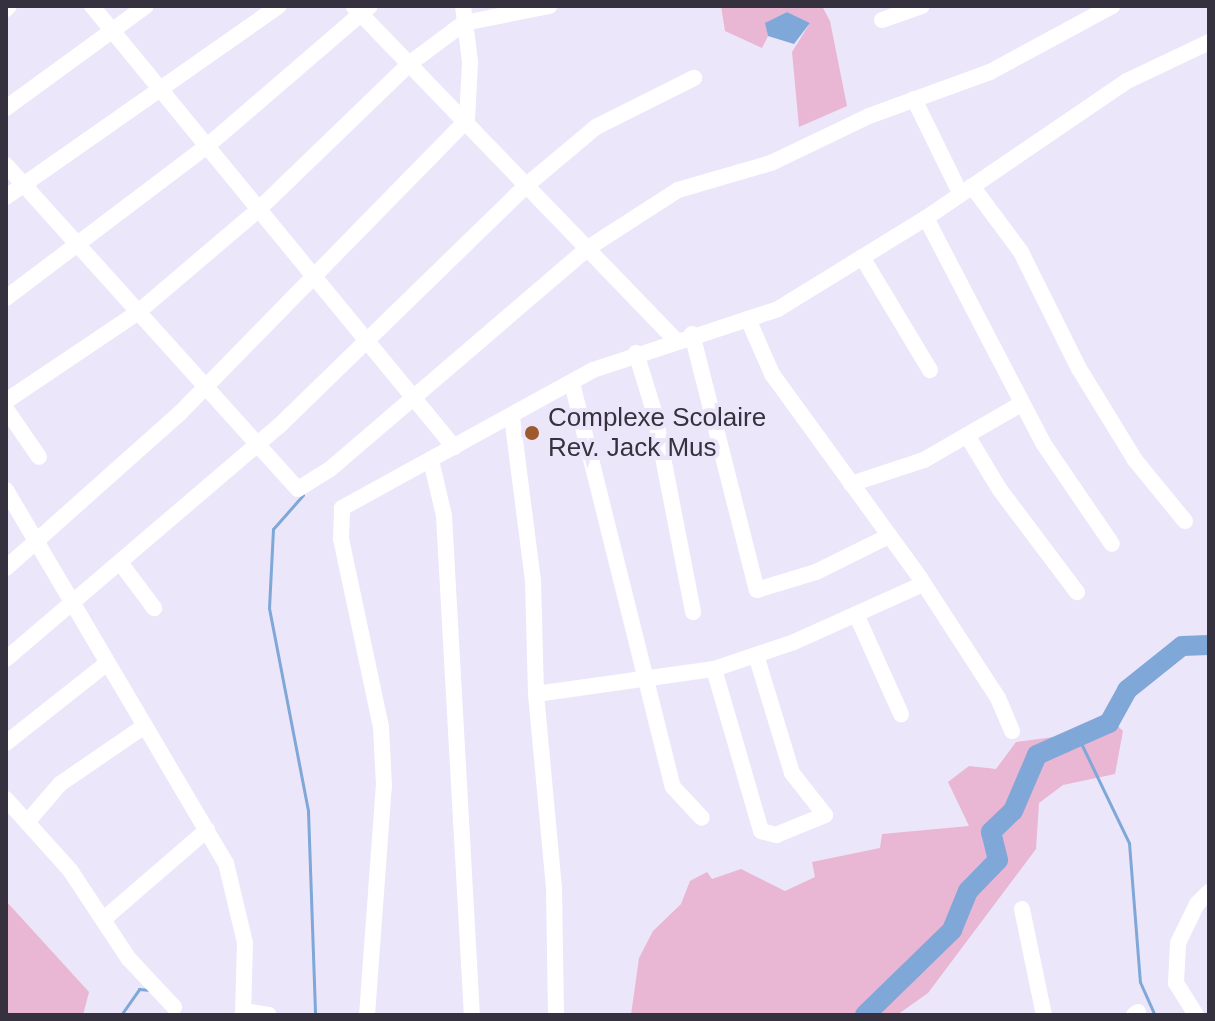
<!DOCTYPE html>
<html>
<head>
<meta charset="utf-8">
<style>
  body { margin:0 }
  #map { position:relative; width:1215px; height:1021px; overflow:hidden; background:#ece6fa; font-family:Arial,sans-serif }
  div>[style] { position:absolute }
  .green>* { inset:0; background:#e9b6d3 }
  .water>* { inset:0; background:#7fa7d8 }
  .stream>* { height:3px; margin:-1.5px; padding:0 1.5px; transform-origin:1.5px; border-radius:1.5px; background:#7fa7d8 }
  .river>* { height:20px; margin:-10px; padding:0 10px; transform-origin:10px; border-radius:10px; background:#7fa7d8 }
  .minor>* { height:16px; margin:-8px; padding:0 8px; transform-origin:8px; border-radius:8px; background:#fff }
  .dots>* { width:22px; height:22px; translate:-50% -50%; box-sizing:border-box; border:4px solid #ece6fa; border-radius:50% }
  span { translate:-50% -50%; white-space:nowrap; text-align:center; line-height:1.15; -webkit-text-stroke:8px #ece6fa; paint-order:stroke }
  .poi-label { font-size:26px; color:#35313e }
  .left { translate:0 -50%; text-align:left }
  .frame { position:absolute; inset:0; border:8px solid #35313e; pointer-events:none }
</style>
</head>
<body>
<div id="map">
  <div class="green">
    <div style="clip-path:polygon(721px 6px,822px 6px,830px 21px,847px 106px,799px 127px,792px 52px,810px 23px,787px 12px,766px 23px,768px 36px,762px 48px,725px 31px)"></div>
    <div style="clip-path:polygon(1105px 714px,1123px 731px,1115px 774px,1063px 785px,1039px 803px,1036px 849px,928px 993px,897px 1015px,631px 1015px,639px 958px,653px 931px,681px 904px,690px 881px,707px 872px,712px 879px,741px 869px,785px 891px,815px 877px,812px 862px,880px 848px,882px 834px,969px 826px,948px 782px,969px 766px,996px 769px,1016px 742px,1069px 735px)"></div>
    <div style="clip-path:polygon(6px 901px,89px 992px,83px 1015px,6px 1015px)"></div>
  </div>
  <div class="water">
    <div style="clip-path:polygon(787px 12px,810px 23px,794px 44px,768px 36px,765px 23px)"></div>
  </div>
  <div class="stream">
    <div style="left:303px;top:495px;width:45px;rotate:131.4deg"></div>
    <div style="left:273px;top:529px;width:79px;rotate:92.9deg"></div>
    <div style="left:269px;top:608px;width:207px;rotate:79.1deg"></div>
    <div style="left:308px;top:811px;width:204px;rotate:88deg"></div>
    <div style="left:1079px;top:739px;width:115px;rotate:64.3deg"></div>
    <div style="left:1129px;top:843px;width:139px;rotate:85.5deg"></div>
    <div style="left:1140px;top:982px;width:36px;rotate:66deg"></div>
    <div style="left:121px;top:1015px;width:32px;rotate:-55deg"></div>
    <div style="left:139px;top:989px;width:11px;rotate:5deg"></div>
  </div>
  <div class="river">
    <div style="left:865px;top:1015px;width:122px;rotate:-44.3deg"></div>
    <div style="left:952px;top:930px;width:42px;rotate:-67.7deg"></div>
    <div style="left:968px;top:891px;width:43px;rotate:-45.9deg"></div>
    <div style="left:998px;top:860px;width:29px;rotate:-104deg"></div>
    <div style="left:991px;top:832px;width:30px;rotate:-44deg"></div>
    <div style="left:1013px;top:811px;width:61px;rotate:-66.8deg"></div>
    <div style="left:1037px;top:755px;width:79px;rotate:-24deg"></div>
    <div style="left:1109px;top:723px;width:38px;rotate:-61deg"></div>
    <div style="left:1127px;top:690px;width:70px;rotate:-38.7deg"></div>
    <div style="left:1182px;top:646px;width:27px;rotate:-2deg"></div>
  </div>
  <div class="minor">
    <div style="left:92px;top:6px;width:571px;rotate:50.62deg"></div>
    <div style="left:354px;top:7px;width:462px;rotate:46deg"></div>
    <div style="left:6px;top:9px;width:4px;rotate:-45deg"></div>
    <div style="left:882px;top:20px;width:42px;rotate:-19.3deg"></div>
    <div style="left:914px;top:99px;width:105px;rotate:63.9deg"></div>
    <div style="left:6px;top:108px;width:173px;rotate:-36.1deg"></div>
    <div style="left:6px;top:165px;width:436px;rotate:48deg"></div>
    <div style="left:298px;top:489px;width:36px;rotate:-32deg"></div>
    <div style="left:329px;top:470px;width:341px;rotate:-40.6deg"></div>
    <div style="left:588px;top:248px;width:107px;rotate:-32.8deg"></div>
    <div style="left:678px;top:190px;width:97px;rotate:-16.2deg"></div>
    <div style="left:771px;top:163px;width:109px;rotate:-25.6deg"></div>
    <div style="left:869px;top:116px;width:129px;rotate:-20deg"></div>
    <div style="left:990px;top:72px;width:139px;rotate:-28.4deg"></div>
    <div style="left:972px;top:186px;width:82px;rotate:53.4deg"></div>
    <div style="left:1021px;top:252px;width:128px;rotate:63.6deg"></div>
    <div style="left:1078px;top:367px;width:109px;rotate:58.5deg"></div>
    <div style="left:1135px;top:460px;width:79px;rotate:50.7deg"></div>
    <div style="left:6px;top:197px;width:333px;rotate:-35deg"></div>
    <div style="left:926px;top:218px;width:254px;rotate:62.5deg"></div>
    <div style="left:1043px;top:443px;width:122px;rotate:55.7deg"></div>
    <div style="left:862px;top:257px;width:132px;rotate:59deg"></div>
    <div style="left:6px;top:298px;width:251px;rotate:-37.1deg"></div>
    <div style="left:206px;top:147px;width:216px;rotate:-40.7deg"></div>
    <div style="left:748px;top:319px;width:60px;rotate:66.4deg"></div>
    <div style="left:772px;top:374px;width:252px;rotate:54deg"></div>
    <div style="left:920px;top:578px;width:143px;rotate:57deg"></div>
    <div style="left:998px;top:698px;width:36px;rotate:67deg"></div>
    <div style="left:692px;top:334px;width:264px;rotate:75.8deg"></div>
    <div style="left:757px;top:590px;width:62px;rotate:-17deg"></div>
    <div style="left:816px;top:572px;width:81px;rotate:-26.3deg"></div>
    <div style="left:636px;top:353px;width:61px;rotate:72.8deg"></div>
    <div style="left:654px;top:411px;width:205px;rotate:79deg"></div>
    <div style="left:572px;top:383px;width:416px;rotate:76deg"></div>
    <div style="left:673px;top:787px;width:42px;rotate:46.9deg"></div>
    <div style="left:6px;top:401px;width:158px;rotate:-33.9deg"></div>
    <div style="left:137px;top:313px;width:157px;rotate:-40.4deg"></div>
    <div style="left:257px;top:211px;width:211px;rotate:-44deg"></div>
    <div style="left:409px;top:64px;width:69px;rotate:-36.7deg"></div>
    <div style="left:464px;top:23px;width:87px;rotate:-11.3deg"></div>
    <div style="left:6px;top:409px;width:58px;rotate:55.5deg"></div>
    <div style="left:512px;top:417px;width:164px;rotate:82.7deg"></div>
    <div style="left:533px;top:580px;width:114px;rotate:88.5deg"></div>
    <div style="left:536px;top:694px;width:194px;rotate:84.7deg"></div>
    <div style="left:554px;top:887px;width:128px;rotate:89.1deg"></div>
    <div style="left:968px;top:437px;width:62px;rotate:58.9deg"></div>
    <div style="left:1000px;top:490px;width:128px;rotate:53deg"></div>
    <div style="left:431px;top:460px;width:57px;rotate:76.9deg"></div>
    <div style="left:444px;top:516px;width:500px;rotate:86.8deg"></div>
    <div style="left:851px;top:484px;width:77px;rotate:-18.2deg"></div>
    <div style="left:924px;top:460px;width:112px;rotate:-30deg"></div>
    <div style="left:6px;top:490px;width:433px;rotate:59.5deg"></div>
    <div style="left:226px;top:863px;width:82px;rotate:76.6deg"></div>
    <div style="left:245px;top:943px;width:72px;rotate:91.6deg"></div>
    <div style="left:122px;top:565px;width:54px;rotate:53.3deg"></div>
    <div style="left:6px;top:568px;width:233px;rotate:-41.7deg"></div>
    <div style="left:180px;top:413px;width:410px;rotate:-45.6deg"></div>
    <div style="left:467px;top:120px;width:58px;rotate:-87deg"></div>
    <div style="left:470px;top:62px;width:56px;rotate:-97.1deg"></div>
    <div style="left:856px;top:614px;width:110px;rotate:65.8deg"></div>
    <div style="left:6px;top:659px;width:360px;rotate:-40.5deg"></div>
    <div style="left:280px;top:425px;width:346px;rotate:-44.2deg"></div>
    <div style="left:528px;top:184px;width:89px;rotate:-40deg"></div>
    <div style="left:596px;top:127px;width:110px;rotate:-26.6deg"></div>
    <div style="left:714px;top:669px;width:169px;rotate:73.8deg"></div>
    <div style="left:761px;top:831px;width:16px;rotate:15deg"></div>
    <div style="left:776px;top:835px;width:53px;rotate:-22.2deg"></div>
    <div style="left:825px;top:815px;width:53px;rotate:-128.2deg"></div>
    <div style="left:792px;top:773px;width:123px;rotate:-107deg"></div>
    <div style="left:536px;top:694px;width:180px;rotate:-8deg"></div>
    <div style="left:714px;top:669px;width:84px;rotate:-18.6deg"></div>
    <div style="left:794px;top:642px;width:139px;rotate:-24.2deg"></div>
    <div style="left:6px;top:743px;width:127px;rotate:-38.3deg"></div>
    <div style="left:6px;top:799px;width:96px;rotate:48deg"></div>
    <div style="left:70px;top:870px;width:107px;rotate:56.5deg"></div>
    <div style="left:129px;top:959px;width:66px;rotate:46.8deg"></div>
    <div style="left:29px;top:820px;width:48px;rotate:-49.3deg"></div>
    <div style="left:60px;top:784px;width:101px;rotate:-34.5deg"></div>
    <div style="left:1022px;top:909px;width:108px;rotate:78.3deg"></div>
    <div style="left:105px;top:918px;width:135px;rotate:-40.8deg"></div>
    <div style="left:244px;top:1011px;width:25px;rotate:9deg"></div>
    <div style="left:367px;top:1015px;width:230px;rotate:-85.8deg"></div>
    <div style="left:384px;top:786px;width:59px;rotate:-92.9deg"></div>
    <div style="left:381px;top:727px;width:192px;rotate:-102deg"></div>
    <div style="left:341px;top:539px;width:31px;rotate:-88deg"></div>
    <div style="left:342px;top:508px;width:286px;rotate:-28.8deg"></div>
    <div style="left:593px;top:370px;width:195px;rotate:-18.2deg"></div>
    <div style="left:778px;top:309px;width:174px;rotate:-31.6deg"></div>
    <div style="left:926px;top:218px;width:243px;rotate:-34.3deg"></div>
    <div style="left:1127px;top:81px;width:91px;rotate:-25.4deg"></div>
    <div style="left:1134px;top:1015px;width:5px;rotate:-37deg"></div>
    <div style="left:1196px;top:1015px;width:38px;rotate:-122deg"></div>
    <div style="left:1176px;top:983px;width:40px;rotate:-87.1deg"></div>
    <div style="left:1178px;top:943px;width:43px;rotate:-64deg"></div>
    <div style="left:1197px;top:904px;width:17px;rotate:-45deg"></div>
  </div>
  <div class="dots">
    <div style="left:532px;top:433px;background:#9e592c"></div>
  </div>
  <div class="poi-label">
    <span class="left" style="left:548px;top:433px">Complexe Scolaire<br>Rev. Jack Mus</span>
  </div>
  <div class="frame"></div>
</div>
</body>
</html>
